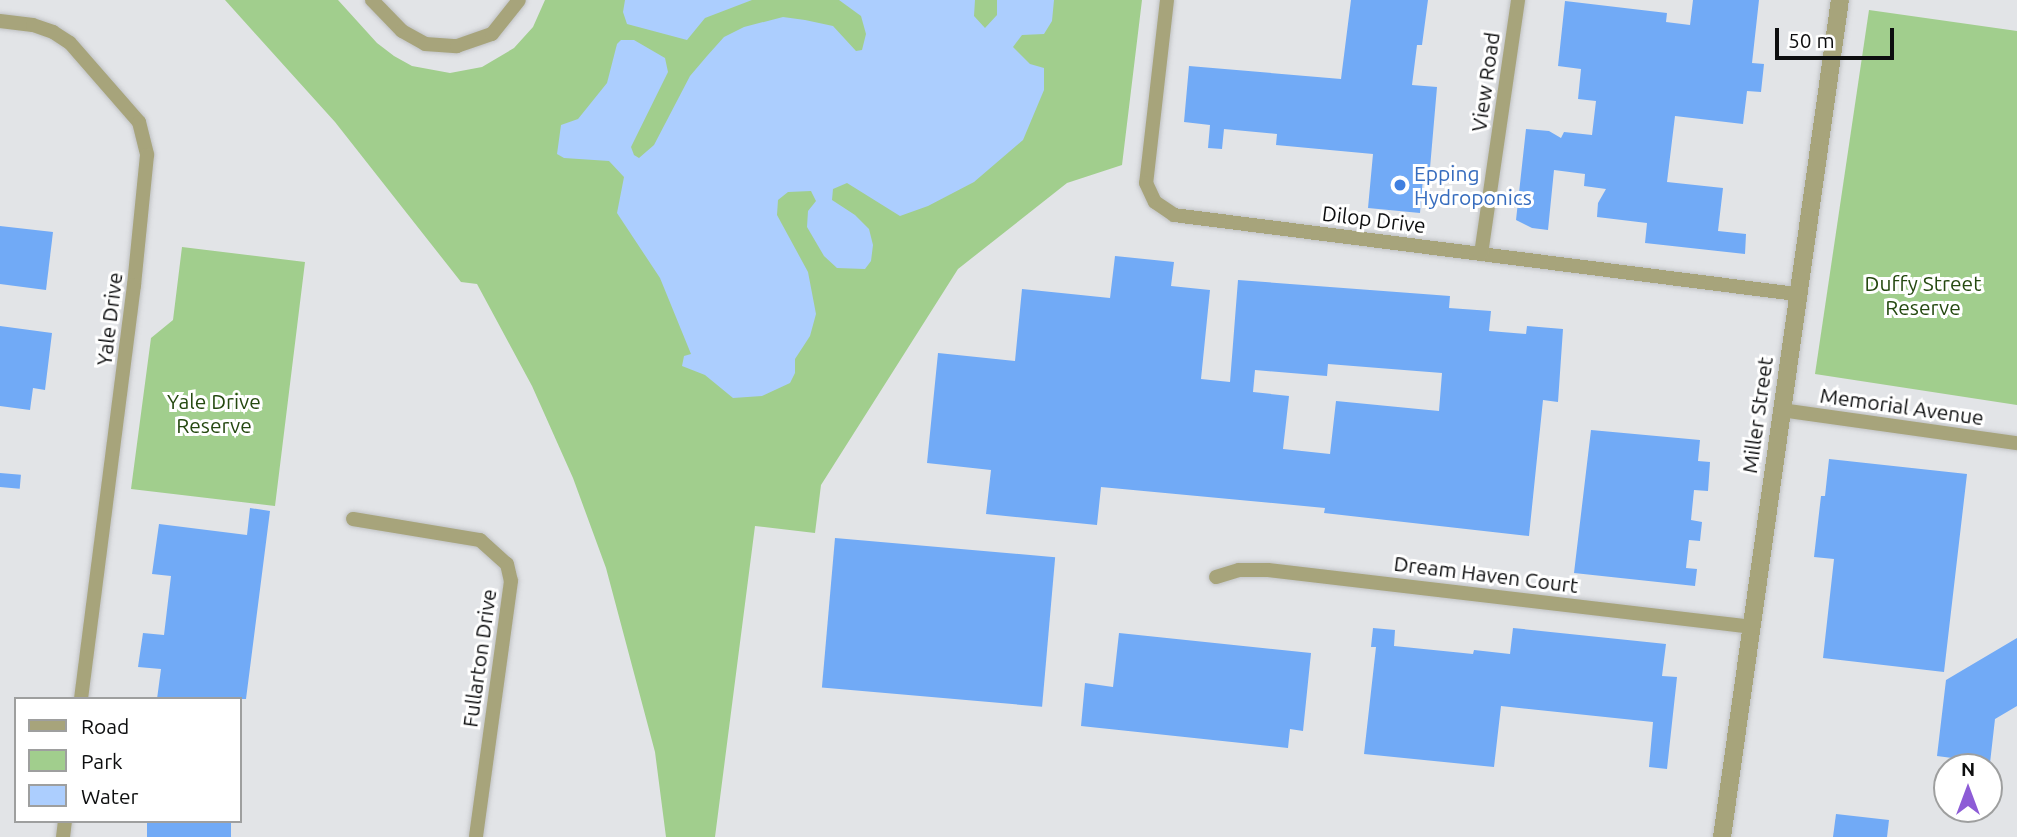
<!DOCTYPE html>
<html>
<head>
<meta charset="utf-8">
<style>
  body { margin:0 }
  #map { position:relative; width:2017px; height:837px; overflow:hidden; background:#e2e4e7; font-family:Ubuntu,sans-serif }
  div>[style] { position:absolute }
  .green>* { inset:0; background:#a1ce8d }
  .water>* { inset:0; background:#accefe }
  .building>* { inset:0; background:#71aaf6; transform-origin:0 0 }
  .roads { filter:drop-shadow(0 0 2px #c0c2c4) drop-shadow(0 0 2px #c0c2c4) }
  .minor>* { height:14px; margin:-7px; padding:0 7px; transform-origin:7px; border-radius:7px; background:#a7a47b }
  .tertiary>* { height:18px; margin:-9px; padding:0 9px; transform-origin:9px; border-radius:9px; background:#a7a47b }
  .dots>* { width:19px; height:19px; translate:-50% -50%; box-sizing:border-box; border:4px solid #fff; border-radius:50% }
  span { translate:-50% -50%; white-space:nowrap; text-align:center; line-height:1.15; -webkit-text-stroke:6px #fff; paint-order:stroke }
  .street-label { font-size:21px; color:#0d0e0f }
  .shop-label { font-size:21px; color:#366cbe }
  .left { translate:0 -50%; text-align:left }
  .park-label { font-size:21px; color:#254910 }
  .legend { position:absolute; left:14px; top:697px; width:228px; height:126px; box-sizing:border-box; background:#fff; border:2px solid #9e9f9f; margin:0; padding:9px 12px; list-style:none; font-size:21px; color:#0d0e0f }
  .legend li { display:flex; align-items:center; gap:14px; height:35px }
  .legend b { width:35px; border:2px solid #9e9f9f }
  .north { position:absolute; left:1933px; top:753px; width:70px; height:70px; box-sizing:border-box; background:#fff; border:2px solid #9e9f9f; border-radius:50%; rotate:0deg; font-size:19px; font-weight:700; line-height:28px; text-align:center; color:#0d0e0f }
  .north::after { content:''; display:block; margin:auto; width:24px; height:32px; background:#8d5cd6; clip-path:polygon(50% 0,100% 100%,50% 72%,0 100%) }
  .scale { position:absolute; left:1775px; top:28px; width:119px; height:32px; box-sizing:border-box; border:4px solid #0d0e0f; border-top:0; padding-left:9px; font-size:21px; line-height:24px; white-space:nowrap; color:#0d0e0f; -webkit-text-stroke:5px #fff; paint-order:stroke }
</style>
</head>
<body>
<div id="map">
  <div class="green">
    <div style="clip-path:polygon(225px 0,338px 0,377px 43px,394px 56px,412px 66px,450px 73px,482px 67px,514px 48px,533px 27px,545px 0,1142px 0,1122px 165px,1067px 183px,958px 269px,821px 485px,815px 533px,755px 526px,715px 837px,666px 837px,655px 752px,606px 568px,573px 478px,532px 386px,477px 284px,461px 282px,335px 122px)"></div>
    <div style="clip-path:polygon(1869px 10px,2017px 31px,2017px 405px,1815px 374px)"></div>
    <div style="clip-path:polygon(182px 247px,305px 262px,275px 506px,131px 489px,151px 338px,173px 320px)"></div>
  </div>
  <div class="water">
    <div style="clip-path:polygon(625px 0,752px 0,705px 18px,687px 40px,627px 24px,623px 12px)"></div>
    <div style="clip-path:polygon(839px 0,975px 0,974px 16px,985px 28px,997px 15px,997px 0,1054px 0,1052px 21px,1044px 34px,1022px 35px,1013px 47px,1030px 64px,1044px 68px,1044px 90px,1023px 140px,974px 182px,928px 206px,900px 216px,847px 183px,833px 189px,832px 200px,855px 215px,869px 229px,873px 245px,871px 261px,865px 269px,837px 268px,824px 256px,807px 227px,808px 211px,816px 201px,811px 191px,788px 192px,778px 200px,777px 215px,808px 272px,816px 314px,810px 336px,795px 359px,795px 373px,790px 383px,762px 396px,733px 398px,705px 375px,682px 366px,684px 356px,691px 354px,660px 278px,617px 213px,624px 177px,609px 161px,564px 158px,557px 154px,561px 125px,578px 119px,607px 83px,617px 44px,621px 40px,634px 40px,665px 58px,668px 72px,631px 147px,634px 155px,639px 158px,654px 145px,690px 76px,707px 56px,724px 37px,744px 27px,783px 17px,805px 20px,833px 26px,856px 51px,862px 50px,866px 34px,861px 16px)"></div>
  </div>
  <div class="building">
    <div style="clip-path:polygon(1351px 0,1428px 0,1422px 45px,1417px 45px,1412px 85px,1437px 87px,1430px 168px,1424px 167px,1420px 213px,1368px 208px,1373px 154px,1276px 145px,1277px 134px,1224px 129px,1222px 149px,1208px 148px,1210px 125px,1184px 122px,1189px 66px,1341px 79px)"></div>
    <div style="clip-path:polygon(1693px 0,1759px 0,1752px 63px,1764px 64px,1761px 92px,1747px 91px,1743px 124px,1675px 116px,1667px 182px,1723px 188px,1718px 231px,1746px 234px,1745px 254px,1645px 243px,1647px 223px,1597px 217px,1598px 203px,1606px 189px,1584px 186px,1585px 174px,1554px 170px,1548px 230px,1532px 228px,1516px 220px,1526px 129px,1549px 131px,1561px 138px,1564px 132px,1592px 135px,1596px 101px,1578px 99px,1581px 69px,1558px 66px,1565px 1px,1667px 13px,1666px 22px,1690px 25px)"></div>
    <div style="clip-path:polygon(0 226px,53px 232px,46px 290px,0 284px)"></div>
    <div style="clip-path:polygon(evenodd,1115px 256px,1174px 262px,1171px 286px,1210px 290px,1201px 379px,1230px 382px,1238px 280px,1450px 296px,1449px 308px,1491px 311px,1489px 331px,1526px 334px,1527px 326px,1563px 329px,1558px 402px,1543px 400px,1529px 536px,1324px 513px,1325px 508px,1101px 487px,1097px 525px,986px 514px,991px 470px,927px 463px,938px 353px,1015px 361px,1022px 289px,1110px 298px,1115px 256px,1328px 364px,1442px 373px,1439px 411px,1336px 401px,1330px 454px,1283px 449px,1289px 396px,1253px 392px,1255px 370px,1327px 376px,1328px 364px)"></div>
    <div style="clip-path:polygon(0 326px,52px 333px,45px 390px,33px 388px,30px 410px,0 406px)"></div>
    <div style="clip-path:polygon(1591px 430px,1700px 440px,1698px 461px,1710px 462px,1708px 491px,1694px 490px,1691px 520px,1702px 522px,1700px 541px,1689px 540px,1686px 568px,1697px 569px,1695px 586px,1574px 573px)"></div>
    <div style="clip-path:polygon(1829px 459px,1967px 474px,1944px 672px,1823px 658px,1834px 559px,1814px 557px,1821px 496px,1825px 496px)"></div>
    <div style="left:0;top:473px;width:21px;height:14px;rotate:5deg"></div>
    <div style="clip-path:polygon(250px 508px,270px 511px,246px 699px,157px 699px,161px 669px,138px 667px,143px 633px,164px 635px,171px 576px,152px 574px,159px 524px,247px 535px)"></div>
    <div style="left:835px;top:538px;width:221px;height:150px;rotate:5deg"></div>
    <div style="clip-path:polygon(1373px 628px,1395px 630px,1394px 646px,1473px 654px,1474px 650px,1510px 654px,1513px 628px,1666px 644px,1662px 676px,1677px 677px,1667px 769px,1649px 767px,1653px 722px,1501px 706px,1494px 767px,1364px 754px,1376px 647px,1371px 647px)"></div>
    <div style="clip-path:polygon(1119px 633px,1311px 653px,1303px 731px,1290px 729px,1288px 748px,1081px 726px,1085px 683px,1113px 687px)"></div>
    <div style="clip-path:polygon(2017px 638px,2017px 706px,1995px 719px,1990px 763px,1937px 756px,1946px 680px)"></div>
    <div style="clip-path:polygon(1836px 814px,1889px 820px,1887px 837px,1833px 837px)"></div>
    <div style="left:147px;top:821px;width:84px;height:16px"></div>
  </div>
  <div class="roads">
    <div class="minor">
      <div style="left:372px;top:0;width:43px;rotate:45.9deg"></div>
      <div style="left:402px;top:31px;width:26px;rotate:29deg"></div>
      <div style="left:425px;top:44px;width:32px;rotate:4deg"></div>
      <div style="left:457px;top:46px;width:37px;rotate:-19deg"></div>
      <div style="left:492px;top:34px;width:43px;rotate:-51.5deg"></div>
      <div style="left:1167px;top:0;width:184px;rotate:96.5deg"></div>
      <div style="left:1146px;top:183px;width:21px;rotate:65deg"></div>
      <div style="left:1155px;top:202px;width:23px;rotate:34deg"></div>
      <div style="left:1174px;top:215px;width:627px;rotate:7.24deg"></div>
      <div style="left:0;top:21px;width:33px;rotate:7deg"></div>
      <div style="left:33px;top:25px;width:21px;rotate:19deg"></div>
      <div style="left:53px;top:32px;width:20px;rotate:33deg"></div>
      <div style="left:70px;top:43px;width:105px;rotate:48.9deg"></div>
      <div style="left:139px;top:122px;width:34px;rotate:76deg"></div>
      <div style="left:147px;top:155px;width:131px;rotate:95.7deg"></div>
      <div style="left:134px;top:285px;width:417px;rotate:97.3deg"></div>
      <div style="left:1481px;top:254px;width:257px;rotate:-81.7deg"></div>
      <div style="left:1781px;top:410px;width:238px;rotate:8deg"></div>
      <div style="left:353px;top:519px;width:129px;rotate:9.4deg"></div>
      <div style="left:480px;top:540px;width:36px;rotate:42deg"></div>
      <div style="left:507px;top:564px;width:17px;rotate:77deg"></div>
      <div style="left:511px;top:581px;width:258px;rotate:97.8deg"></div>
      <div style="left:1216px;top:577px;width:24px;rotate:-17deg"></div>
      <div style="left:1239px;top:570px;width:29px"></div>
      <div style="left:1268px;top:570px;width:486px;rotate:6.7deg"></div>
      <div style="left:63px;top:837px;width:16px;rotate:-83deg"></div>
    </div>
    <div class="tertiary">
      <div style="left:1722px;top:837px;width:845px;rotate:-81.98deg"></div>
    </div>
  </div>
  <div class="dots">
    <div style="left:1400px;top:185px;background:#3f7fe0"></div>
  </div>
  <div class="street-label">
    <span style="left:1485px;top:82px;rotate:-82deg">View Road</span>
    <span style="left:1374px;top:219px;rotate:7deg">Dilop Drive</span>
    <span style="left:109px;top:319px;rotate:-83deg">Yale Drive</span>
    <span style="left:1902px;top:406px;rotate:8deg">Memorial Avenue</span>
    <span style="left:1757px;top:415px;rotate:-82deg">Miller Street</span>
    <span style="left:1486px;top:574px;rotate:7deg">Dream Haven Court</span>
    <span style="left:479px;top:658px;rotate:-82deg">Fullarton Drive</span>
  </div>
  <div class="shop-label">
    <span class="left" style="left:1414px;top:185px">Epping<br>Hydroponics</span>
  </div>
  <div class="park-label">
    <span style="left:1923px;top:295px">Duffy Street<br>Reserve</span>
    <span style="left:214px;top:413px">Yale Drive<br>Reserve</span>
  </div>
  <ul class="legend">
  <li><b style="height:9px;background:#a7a47b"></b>Road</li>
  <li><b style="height:19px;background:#a1ce8d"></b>Park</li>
  <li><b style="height:19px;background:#accefe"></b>Water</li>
  </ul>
  <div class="north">N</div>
  <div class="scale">50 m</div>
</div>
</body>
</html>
